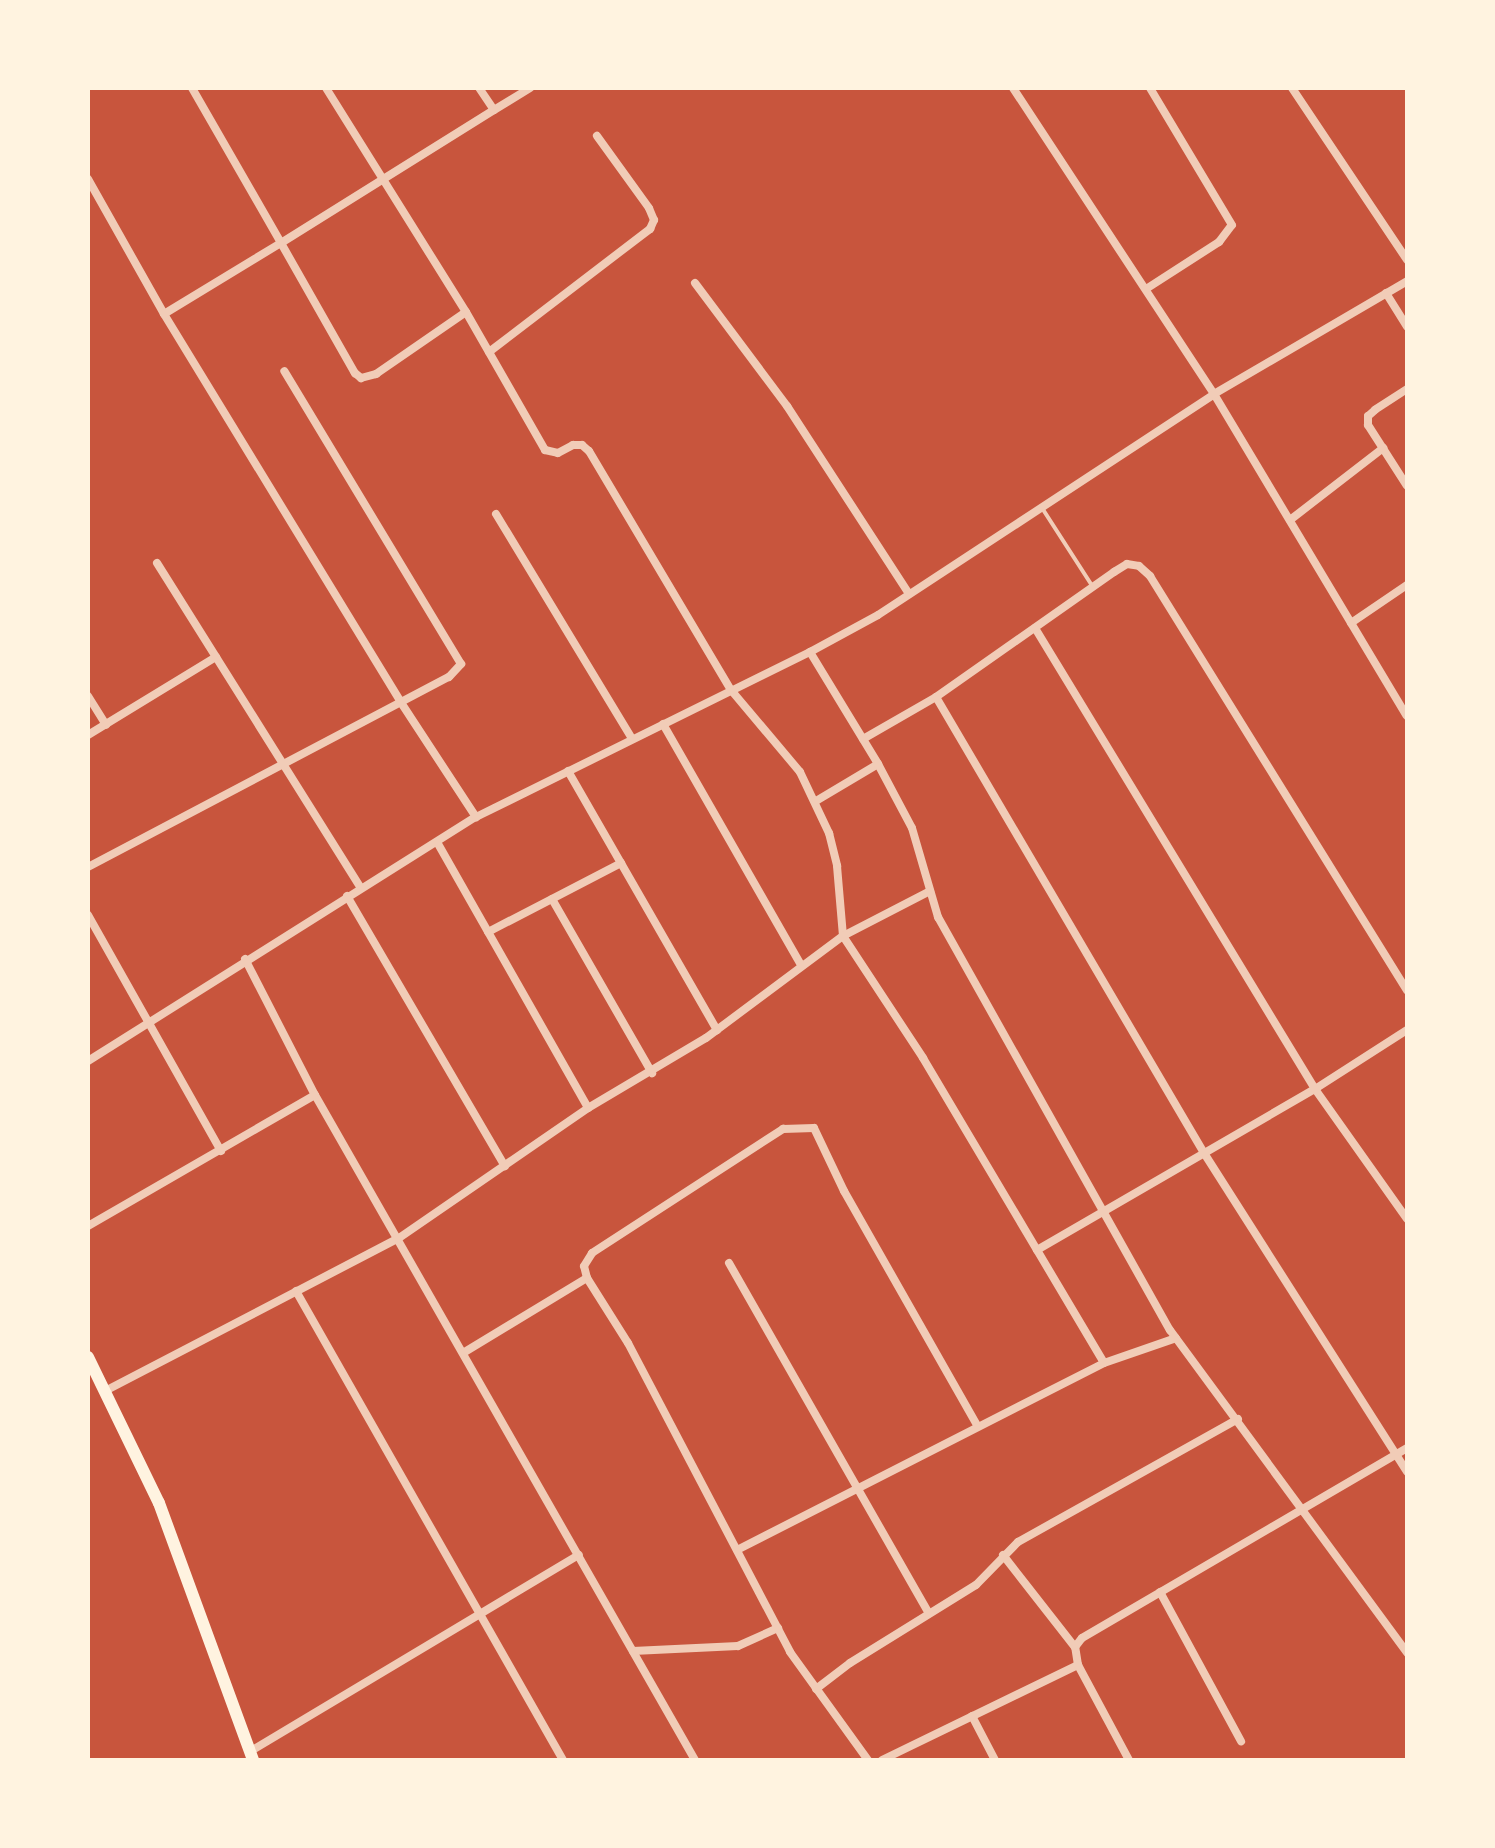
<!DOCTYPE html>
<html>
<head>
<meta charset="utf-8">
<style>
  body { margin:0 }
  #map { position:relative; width:1495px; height:1848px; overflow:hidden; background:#c8553d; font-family:"Exo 2",sans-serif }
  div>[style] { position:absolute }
  .service>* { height:4px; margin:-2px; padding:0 2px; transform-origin:2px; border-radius:2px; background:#f1ccb7 }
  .minor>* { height:8px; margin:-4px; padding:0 4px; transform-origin:4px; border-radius:4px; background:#f1ccb7 }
  .secondary>* { height:12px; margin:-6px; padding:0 6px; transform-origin:6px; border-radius:6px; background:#fff3e0 }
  span { translate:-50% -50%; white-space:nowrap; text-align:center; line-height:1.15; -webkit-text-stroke:8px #fff3e0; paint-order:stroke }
  .frame { position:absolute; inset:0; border:90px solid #fff3e0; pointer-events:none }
</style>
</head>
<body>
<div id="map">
  <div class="service">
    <div style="left:1042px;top:508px;width:94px;rotate:57.2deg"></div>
  </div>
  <div class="minor">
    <div style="left:192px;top:88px;width:179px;rotate:60.1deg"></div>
    <div style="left:281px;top:243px;width:251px;rotate:-32deg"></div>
    <div style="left:494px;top:110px;width:27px;rotate:-124deg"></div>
    <div style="left:326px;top:88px;width:264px;rotate:58deg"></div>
    <div style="left:466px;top:312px;width:159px;rotate:60.2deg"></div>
    <div style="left:545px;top:450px;width:13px;rotate:13deg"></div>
    <div style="left:558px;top:453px;width:17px;rotate:-28deg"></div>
    <div style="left:573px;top:445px;width:9px"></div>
    <div style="left:582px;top:445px;width:9px;rotate:41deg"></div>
    <div style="left:589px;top:451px;width:278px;rotate:59.3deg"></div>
    <div style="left:731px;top:690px;width:107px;rotate:49.9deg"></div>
    <div style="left:800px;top:772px;width:68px;rotate:64.6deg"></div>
    <div style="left:829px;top:833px;width:34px;rotate:76deg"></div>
    <div style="left:837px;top:866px;width:70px;rotate:85.1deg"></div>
    <div style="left:843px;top:936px;width:146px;rotate:56.7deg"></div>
    <div style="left:923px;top:1058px;width:223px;rotate:59.3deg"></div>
    <div style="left:1037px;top:1250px;width:321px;rotate:-30.1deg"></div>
    <div style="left:1315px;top:1089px;width:109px;rotate:-32.7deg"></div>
    <div style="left:1013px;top:88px;width:366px;rotate:56.7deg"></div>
    <div style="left:1214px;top:394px;width:375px;rotate:59.1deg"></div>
    <div style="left:1292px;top:88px;width:207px;rotate:56.2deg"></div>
    <div style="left:494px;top:110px;width:42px;rotate:-31.4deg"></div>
    <div style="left:88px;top:179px;width:155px;rotate:60.6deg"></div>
    <div style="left:164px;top:314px;width:453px;rotate:58.6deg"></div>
    <div style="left:400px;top:701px;width:139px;rotate:56.8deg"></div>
    <div style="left:695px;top:283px;width:154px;rotate:53.2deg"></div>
    <div style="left:787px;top:406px;width:224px;rotate:57deg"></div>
    <div style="left:1146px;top:289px;width:87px;rotate:-32.8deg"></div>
    <div style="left:1219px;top:242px;width:21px;rotate:-53deg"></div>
    <div style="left:1232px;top:225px;width:160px;rotate:-120.9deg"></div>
    <div style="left:1386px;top:293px;width:40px;rotate:58deg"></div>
    <div style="left:164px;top:314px;width:137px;rotate:-31.3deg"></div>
    <div style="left:281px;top:243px;width:150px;rotate:60.4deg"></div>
    <div style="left:355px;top:373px;width:8px;rotate:40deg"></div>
    <div style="left:361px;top:378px;width:16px;rotate:-15deg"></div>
    <div style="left:376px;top:374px;width:109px;rotate:-34.6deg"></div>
    <div style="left:489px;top:352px;width:203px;rotate:-37.4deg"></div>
    <div style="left:650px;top:229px;width:10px;rotate:-66deg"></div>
    <div style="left:654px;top:220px;width:13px;rotate:-113deg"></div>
    <div style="left:649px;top:208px;width:89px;rotate:-125.8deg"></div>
    <div style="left:1407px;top:389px;width:38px;rotate:147deg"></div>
    <div style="left:1375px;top:410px;width:9px;rotate:139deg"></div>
    <div style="left:1368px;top:416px;width:9px;rotate:90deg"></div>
    <div style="left:1368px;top:425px;width:72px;rotate:57.4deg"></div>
    <div style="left:496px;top:514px;width:263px;rotate:58.8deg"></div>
    <div style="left:1290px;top:520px;width:118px;rotate:-37.7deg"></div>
    <div style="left:157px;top:563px;width:384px;rotate:57.9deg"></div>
    <div style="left:1351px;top:623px;width:68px;rotate:-34.2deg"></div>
    <div style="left:1035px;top:628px;width:539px;rotate:58.73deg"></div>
    <div style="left:1315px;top:1089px;width:159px;rotate:54.7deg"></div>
    <div style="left:810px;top:652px;width:131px;rotate:58.7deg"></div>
    <div style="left:878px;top:764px;width:72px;rotate:149.2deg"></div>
    <div style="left:88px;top:696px;width:34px;rotate:58deg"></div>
    <div style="left:936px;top:697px;width:529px;rotate:59.56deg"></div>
    <div style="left:1204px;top:1153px;width:378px;rotate:57.5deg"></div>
    <div style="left:663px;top:724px;width:278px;rotate:60.2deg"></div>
    <div style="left:88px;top:735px;width:150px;rotate:-31.4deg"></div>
    <div style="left:863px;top:739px;width:84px;rotate:-29.9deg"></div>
    <div style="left:936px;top:697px;width:218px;rotate:-35.1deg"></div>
    <div style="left:1114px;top:572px;width:15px;rotate:-32deg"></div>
    <div style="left:1127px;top:564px;width:12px;rotate:9deg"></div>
    <div style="left:1139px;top:566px;width:15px;rotate:42deg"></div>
    <div style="left:1150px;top:576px;width:488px;rotate:58.2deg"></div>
    <div style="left:878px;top:764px;width:72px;rotate:62deg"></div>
    <div style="left:912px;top:828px;width:93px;rotate:73.7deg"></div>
    <div style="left:938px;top:917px;width:474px;rotate:60.7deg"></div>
    <div style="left:1170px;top:1330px;width:401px;rotate:53.7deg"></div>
    <div style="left:568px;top:771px;width:299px;rotate:60.1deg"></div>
    <div style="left:437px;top:842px;width:306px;rotate:60.4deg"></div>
    <div style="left:88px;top:867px;width:408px;rotate:-27.8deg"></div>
    <div style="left:449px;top:677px;width:18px;rotate:-47deg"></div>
    <div style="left:461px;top:664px;width:342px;rotate:-121.1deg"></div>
    <div style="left:347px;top:896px;width:313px;rotate:59.7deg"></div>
    <div style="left:552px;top:899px;width:201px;rotate:60.1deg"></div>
    <div style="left:88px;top:915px;width:271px;rotate:60.6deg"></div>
    <div style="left:488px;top:932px;width:150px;rotate:-27.4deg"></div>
    <div style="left:245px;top:959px;width:153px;rotate:62.8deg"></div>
    <div style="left:315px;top:1095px;width:766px;rotate:60.26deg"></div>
    <div style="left:88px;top:1061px;width:458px;rotate:-32.2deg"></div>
    <div style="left:476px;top:817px;width:373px;rotate:-26.3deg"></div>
    <div style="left:810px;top:652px;width:77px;rotate:-28.6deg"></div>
    <div style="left:878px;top:615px;width:402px;rotate:-33.3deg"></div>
    <div style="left:1214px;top:394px;width:224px;rotate:-30.3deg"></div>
    <div style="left:88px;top:1226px;width:262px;rotate:-30deg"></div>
    <div style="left:1037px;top:1250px;width:131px;rotate:59.3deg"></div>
    <div style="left:729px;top:1263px;width:403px;rotate:60.3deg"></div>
    <div style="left:587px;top:1278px;width:77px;rotate:57.8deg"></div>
    <div style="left:628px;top:1343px;width:349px;rotate:62.3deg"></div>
    <div style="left:790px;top:1652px;width:133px;rotate:54.2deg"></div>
    <div style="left:296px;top:1291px;width:540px;rotate:60.35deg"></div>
    <div style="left:463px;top:1353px;width:145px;rotate:-31.2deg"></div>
    <div style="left:587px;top:1278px;width:12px;rotate:-104deg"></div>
    <div style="left:584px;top:1266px;width:15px;rotate:-58deg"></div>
    <div style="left:592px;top:1253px;width:228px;rotate:-33deg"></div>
    <div style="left:783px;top:1129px;width:31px;rotate:-2deg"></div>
    <div style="left:814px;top:1128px;width:70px;rotate:64.5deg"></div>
    <div style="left:844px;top:1191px;width:269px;rotate:60.4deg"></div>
    <div style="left:105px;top:1391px;width:331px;rotate:-27.5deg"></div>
    <div style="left:399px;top:1238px;width:229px;rotate:-34.5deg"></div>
    <div style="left:588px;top:1108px;width:137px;rotate:-30.7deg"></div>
    <div style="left:706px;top:1038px;width:171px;rotate:-36.7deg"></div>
    <div style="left:843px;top:936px;width:98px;rotate:-27.3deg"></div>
    <div style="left:737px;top:1550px;width:412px;rotate:-27deg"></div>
    <div style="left:1104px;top:1363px;width:76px;rotate:-19.1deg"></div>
    <div style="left:1003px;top:1555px;width:117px;rotate:52deg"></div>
    <div style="left:1160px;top:1592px;width:170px;rotate:61.5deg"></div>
    <div style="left:633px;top:1651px;width:105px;rotate:-2.7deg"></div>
    <div style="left:738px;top:1646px;width:44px;rotate:-24.2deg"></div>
    <div style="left:1078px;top:1665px;width:108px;rotate:61.8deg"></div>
    <div style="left:816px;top:1689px;width:43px;rotate:-37.4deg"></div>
    <div style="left:850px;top:1663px;width:148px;rotate:-31.8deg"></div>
    <div style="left:976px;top:1585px;width:60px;rotate:-45.7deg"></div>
    <div style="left:1018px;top:1542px;width:252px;rotate:-29.2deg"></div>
    <div style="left:972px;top:1716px;width:50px;rotate:62.4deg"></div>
    <div style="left:251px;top:1751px;width:382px;rotate:-30.9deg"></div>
    <div style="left:882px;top:1760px;width:218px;rotate:-25.9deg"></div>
    <div style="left:1078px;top:1665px;width:18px;rotate:-99deg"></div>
    <div style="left:1075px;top:1647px;width:11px;rotate:-52deg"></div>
    <div style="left:1082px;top:1638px;width:376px;rotate:-30.3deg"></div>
  </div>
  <div class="secondary">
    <div style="left:88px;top:1357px;width:162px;rotate:64.1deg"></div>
    <div style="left:159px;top:1503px;width:274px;rotate:69.9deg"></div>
  </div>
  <div class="frame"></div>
</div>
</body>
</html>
